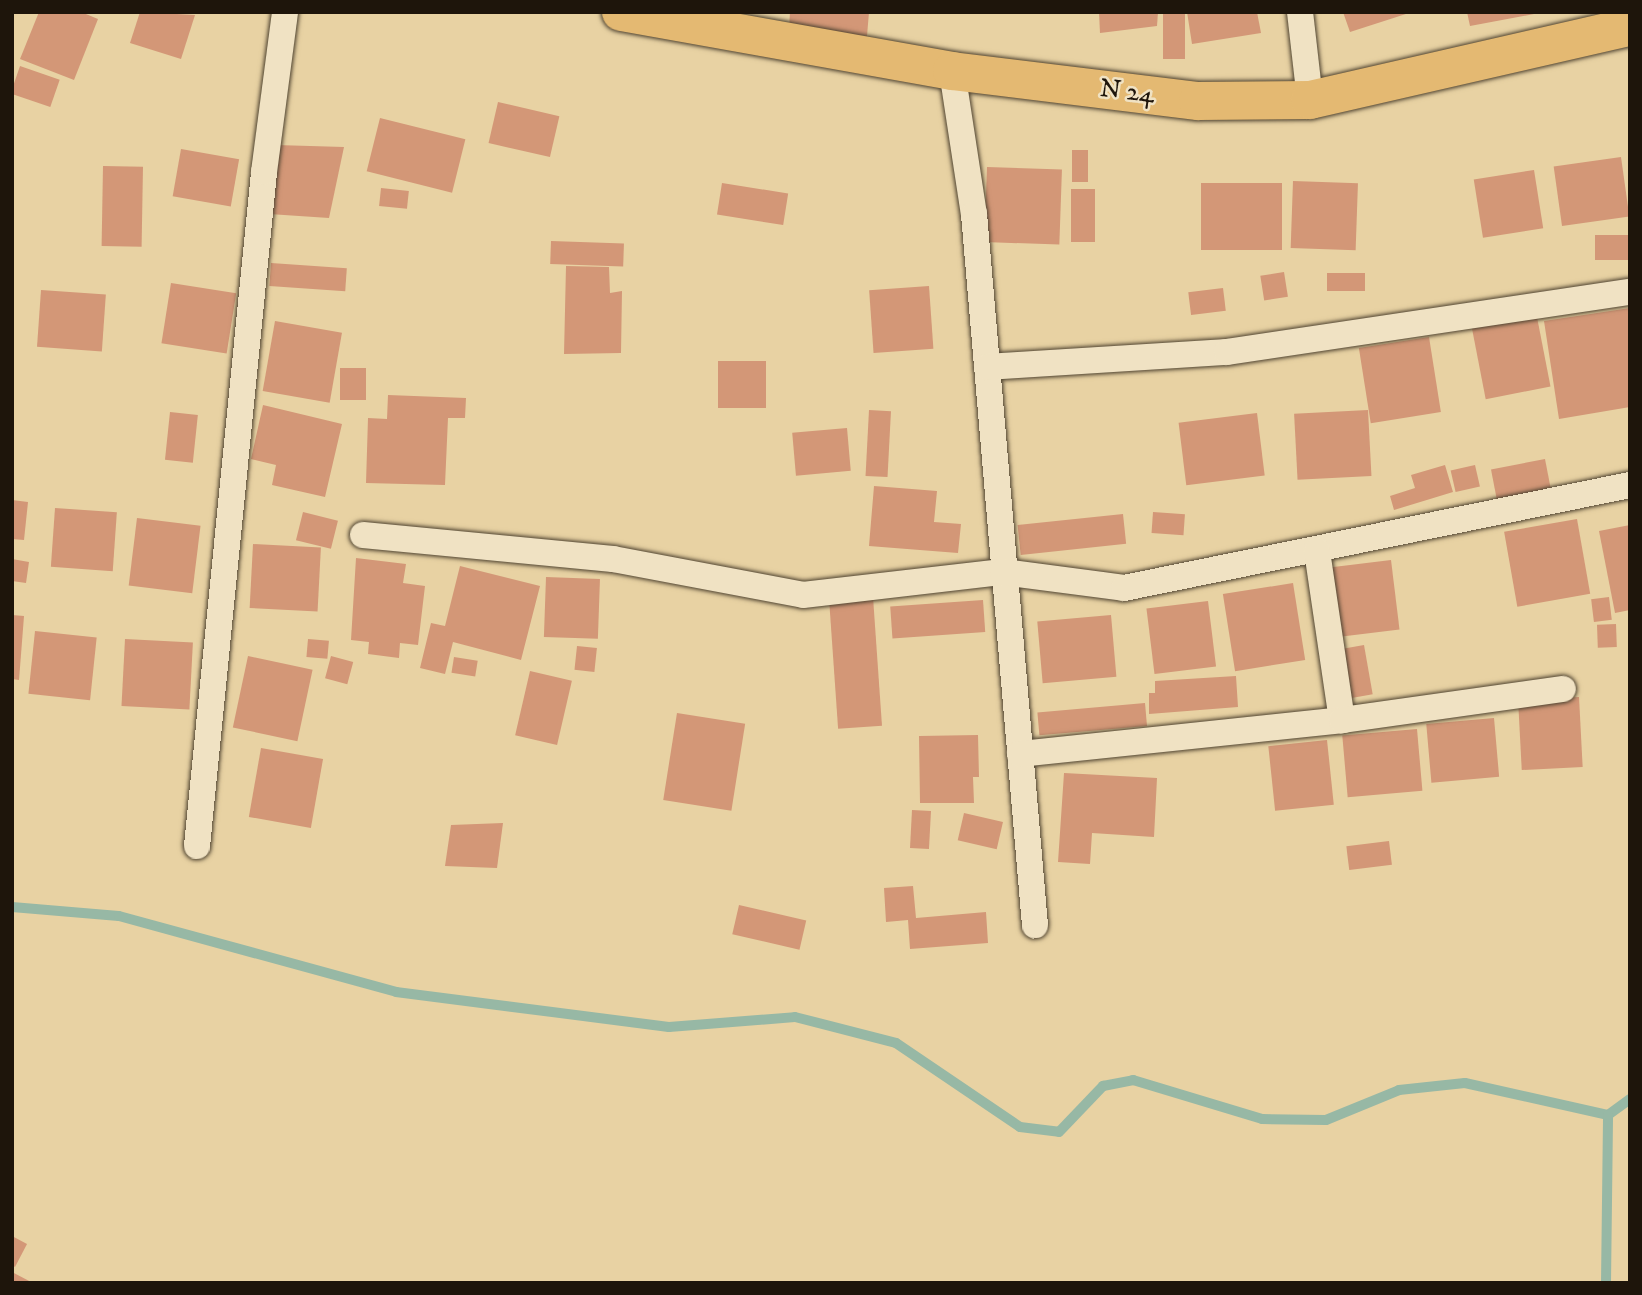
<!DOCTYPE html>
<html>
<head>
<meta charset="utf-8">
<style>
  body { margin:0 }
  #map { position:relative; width:1642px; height:1295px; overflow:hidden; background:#e8d2a3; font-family:"IM FELL DW Pica",serif }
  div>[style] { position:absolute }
  .stream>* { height:10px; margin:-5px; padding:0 5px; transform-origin:5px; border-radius:5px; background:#97b8a5 }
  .building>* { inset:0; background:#d39777; transform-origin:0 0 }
  .roads { filter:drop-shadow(0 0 2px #504431) drop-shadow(0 0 2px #504431) }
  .street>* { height:26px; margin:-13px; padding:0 13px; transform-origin:13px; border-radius:13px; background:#f0e2c3 }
  .primary>* { height:38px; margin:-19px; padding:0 19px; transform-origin:19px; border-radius:19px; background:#e4b972 }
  span { translate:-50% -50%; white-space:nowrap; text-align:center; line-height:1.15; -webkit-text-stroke:5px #f0e2c3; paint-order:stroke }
  .street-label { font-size:26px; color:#1e150b }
  .frame { position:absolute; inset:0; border:14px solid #1e150b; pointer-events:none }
</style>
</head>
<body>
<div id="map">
  <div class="stream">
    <div style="left:12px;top:907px;width:107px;rotate:4.8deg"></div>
    <div style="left:119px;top:916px;width:287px;rotate:15.3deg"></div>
    <div style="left:396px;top:992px;width:275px;rotate:7.3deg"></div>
    <div style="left:669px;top:1027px;width:126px;rotate:-4.5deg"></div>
    <div style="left:795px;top:1017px;width:104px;rotate:14.4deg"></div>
    <div style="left:896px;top:1043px;width:150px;rotate:34.1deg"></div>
    <div style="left:1020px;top:1127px;width:39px;rotate:7deg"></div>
    <div style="left:1059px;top:1132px;width:64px;rotate:-46.3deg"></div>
    <div style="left:1103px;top:1086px;width:31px;rotate:-11deg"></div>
    <div style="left:1133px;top:1080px;width:135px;rotate:16.8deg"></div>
    <div style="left:1262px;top:1119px;width:64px;rotate:0.9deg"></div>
    <div style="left:1326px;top:1120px;width:79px;rotate:-22.3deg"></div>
    <div style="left:1399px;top:1090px;width:66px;rotate:-6.1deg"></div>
    <div style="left:1465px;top:1083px;width:147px;rotate:12.6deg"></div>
    <div style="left:1608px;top:1115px;width:27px;rotate:-36deg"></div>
    <div style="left:1606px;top:1283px;width:168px;rotate:-89.3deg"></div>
  </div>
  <div class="building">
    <div style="clip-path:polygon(39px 12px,81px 12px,98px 19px,74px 80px,20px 59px)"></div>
    <div style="clip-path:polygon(140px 12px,195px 15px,181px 59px,130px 43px)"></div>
    <div style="clip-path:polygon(790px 12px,869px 12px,867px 36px,789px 29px)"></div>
    <div style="clip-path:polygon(1099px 12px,1158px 12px,1157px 26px,1100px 33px)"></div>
    <div style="clip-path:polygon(1187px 12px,1257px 12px,1261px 33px,1192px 44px)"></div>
    <div style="clip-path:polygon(1343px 12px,1409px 12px,1409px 13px,1350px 32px)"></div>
    <div style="clip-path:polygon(1467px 12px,1534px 12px,1534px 14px,1470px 26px)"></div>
    <div style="left:1163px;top:14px;width:22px;height:45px"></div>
    <div style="left:20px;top:66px;width:42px;height:29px;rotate:19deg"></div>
    <div style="left:498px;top:102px;width:63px;height:42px;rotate:13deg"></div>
    <div style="left:380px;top:118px;width:88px;height:55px;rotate:14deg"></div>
    <div style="clip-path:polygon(276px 145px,344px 147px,329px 218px,269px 214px)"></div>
    <div style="left:181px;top:149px;width:59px;height:48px;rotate:10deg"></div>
    <div style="left:1072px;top:150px;width:16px;height:32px"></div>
    <div style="left:1621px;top:157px;width:60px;height:68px;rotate:82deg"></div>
    <div style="left:103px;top:166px;width:40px;height:80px;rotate:1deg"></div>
    <div style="left:987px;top:167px;width:75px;height:75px;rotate:2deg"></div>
    <div style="left:1534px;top:170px;width:59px;height:61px;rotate:81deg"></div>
    <div style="left:1293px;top:181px;width:65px;height:67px;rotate:2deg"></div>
    <div style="left:722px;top:183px;width:67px;height:32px;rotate:9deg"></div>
    <div style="left:1201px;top:183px;width:81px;height:67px"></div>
    <div style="left:381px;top:188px;width:28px;height:18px;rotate:6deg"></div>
    <div style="left:1071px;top:189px;width:24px;height:53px"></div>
    <div style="left:1595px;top:235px;width:35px;height:25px"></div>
    <div style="left:551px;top:241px;width:73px;height:23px;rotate:2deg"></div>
    <div style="left:271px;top:263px;width:76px;height:23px;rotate:4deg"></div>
    <div style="clip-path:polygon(566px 266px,609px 267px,610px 293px,622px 291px,621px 353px,564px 354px)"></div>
    <div style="left:1284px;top:272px;width:25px;height:24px;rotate:81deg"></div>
    <div style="left:1327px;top:273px;width:38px;height:18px"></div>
    <div style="left:171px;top:283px;width:66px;height:61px;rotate:9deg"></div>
    <div style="left:929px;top:286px;width:63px;height:60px;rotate:86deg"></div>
    <div style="left:1223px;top:288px;width:23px;height:35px;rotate:83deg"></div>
    <div style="left:41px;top:290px;width:65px;height:57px;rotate:4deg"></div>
    <div style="clip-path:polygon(1630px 308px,1630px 407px,1559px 419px,1544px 321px)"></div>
    <div style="left:1536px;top:312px;width:76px;height:66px;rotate:79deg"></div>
    <div style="left:275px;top:321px;width:68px;height:71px;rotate:10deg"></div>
    <div style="left:1429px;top:337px;width:76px;height:71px;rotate:81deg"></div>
    <div style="left:718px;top:361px;width:48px;height:47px"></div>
    <div style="left:340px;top:368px;width:26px;height:32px"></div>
    <div style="clip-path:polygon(388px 395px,466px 398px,465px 418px,448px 418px,445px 485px,366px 483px,368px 418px,387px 419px)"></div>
    <div style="clip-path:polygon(263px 405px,342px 424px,325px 497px,272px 485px,276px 465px,251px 459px)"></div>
    <div style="left:869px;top:410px;width:22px;height:66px;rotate:3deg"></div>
    <div style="left:1368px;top:410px;width:66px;height:74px;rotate:87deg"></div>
    <div style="left:170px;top:412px;width:28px;height:48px;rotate:6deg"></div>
    <div style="left:1257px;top:413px;width:63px;height:79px;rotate:83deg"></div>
    <div style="left:847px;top:428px;width:43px;height:55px;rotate:85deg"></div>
    <div style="left:1545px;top:459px;width:31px;height:55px;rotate:79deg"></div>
    <div style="clip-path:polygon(1445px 465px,1453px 492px,1394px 510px,1390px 496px,1415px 488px,1411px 475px)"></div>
    <div style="left:1475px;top:465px;width:22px;height:25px;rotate:77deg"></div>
    <div style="clip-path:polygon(874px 486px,937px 491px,934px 522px,961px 524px,958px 553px,869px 546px)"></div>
    <div style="clip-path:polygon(12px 500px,28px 502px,24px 540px,12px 539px)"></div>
    <div style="left:55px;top:508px;width:62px;height:59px;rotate:4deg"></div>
    <div style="left:303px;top:512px;width:36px;height:29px;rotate:14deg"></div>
    <div style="left:1153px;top:512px;width:32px;height:21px;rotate:4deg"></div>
    <div style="left:1123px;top:514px;width:30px;height:106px;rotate:84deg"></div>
    <div style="left:137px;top:518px;width:64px;height:68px;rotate:7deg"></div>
    <div style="left:1577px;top:519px;width:76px;height:74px;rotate:80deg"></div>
    <div style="clip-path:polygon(1630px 525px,1630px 610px,1615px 613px,1599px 531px)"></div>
    <div style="left:253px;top:544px;width:68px;height:64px;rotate:3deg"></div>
    <div style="clip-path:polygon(356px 558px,406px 564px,403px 583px,425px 586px,418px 645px,400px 643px,399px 658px,368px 654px,369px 642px,351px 640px)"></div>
    <div style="clip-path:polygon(12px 559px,29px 562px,26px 583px,12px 581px)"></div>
    <div style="left:1391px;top:560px;width:70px;height:62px;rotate:83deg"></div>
    <div style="clip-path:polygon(460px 566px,540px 586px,521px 660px,453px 642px,445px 674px,420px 668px,431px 623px,445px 626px)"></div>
    <div style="left:546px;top:577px;width:54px;height:60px;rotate:2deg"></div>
    <div style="left:1293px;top:583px;width:78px;height:71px;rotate:81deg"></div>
    <div style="left:873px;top:597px;width:129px;height:44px;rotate:86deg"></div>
    <div style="left:1609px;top:597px;width:23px;height:18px;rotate:83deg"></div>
    <div style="left:983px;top:600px;width:32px;height:93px;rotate:86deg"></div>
    <div style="left:1208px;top:601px;width:66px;height:62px;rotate:83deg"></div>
    <div style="clip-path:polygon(12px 615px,24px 616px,19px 680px,12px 679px)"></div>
    <div style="left:1111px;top:615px;width:62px;height:74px;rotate:85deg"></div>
    <div style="left:1616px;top:624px;width:23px;height:19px;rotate:88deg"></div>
    <div style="left:35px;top:631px;width:62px;height:63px;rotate:6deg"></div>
    <div style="left:125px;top:639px;width:68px;height:67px;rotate:3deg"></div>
    <div style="left:308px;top:639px;width:21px;height:18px;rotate:5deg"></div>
    <div style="left:1364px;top:645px;width:50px;height:27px;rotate:80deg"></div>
    <div style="left:577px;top:646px;width:20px;height:24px;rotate:6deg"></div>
    <div style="left:248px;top:656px;width:66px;height:73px;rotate:12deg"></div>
    <div style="left:331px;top:656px;width:23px;height:23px;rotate:15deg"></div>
    <div style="left:454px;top:657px;width:24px;height:16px;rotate:9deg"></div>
    <div style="left:530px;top:671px;width:43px;height:66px;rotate:13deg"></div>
    <div style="clip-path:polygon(1236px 676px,1238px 707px,1149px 714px,1149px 693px,1155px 693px,1155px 681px)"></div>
    <div style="left:1579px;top:697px;width:70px;height:61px;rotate:87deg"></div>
    <div style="left:1145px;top:703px;width:23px;height:108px;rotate:85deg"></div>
    <div style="left:677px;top:713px;width:69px;height:88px;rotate:9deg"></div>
    <div style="left:1494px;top:718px;width:59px;height:68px;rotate:85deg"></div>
    <div style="left:1417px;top:729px;width:62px;height:75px;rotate:85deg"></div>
    <div style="clip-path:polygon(978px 735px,979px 777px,973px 777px,974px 803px,920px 803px,919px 736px)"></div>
    <div style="left:1327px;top:740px;width:65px;height:59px;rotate:84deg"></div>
    <div style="left:261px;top:748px;width:63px;height:70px;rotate:10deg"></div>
    <div style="clip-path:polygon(1064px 773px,1157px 778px,1154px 837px,1092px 833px,1090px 864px,1058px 862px)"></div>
    <div style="left:912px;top:810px;width:19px;height:38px;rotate:3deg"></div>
    <div style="left:964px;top:813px;width:40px;height:28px;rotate:13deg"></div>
    <div style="clip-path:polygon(503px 823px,497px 868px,445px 866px,451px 825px)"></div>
    <div style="left:1389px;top:841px;width:24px;height:43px;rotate:83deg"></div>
    <div style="clip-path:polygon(913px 886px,916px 918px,986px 912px,988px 943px,910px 949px,908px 920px,886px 922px,884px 888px)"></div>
    <div style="left:739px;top:905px;width:69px;height:30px;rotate:13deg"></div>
    <div style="clip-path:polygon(12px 1236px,27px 1244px,15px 1267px,12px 1265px)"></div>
    <div style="clip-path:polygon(12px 1272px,33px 1283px,12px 1283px)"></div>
  </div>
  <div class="roads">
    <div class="street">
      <div style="left:1300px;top:12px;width:89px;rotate:83.5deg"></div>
      <div style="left:952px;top:71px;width:145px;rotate:81.3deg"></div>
      <div style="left:974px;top:214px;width:714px;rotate:85.1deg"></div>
      <div style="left:987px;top:367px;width:240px;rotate:-3.6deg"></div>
      <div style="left:1227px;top:352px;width:407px;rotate:-8.5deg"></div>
      <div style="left:363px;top:535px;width:251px;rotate:5.5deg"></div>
      <div style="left:613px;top:559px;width:193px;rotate:10.7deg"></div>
      <div style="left:803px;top:595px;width:201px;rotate:-6.6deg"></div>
      <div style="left:1003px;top:572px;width:122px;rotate:7.5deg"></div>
      <div style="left:1124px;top:588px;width:516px;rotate:-11.51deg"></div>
      <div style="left:1317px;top:551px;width:171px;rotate:81.6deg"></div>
      <div style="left:1020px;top:754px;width:324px;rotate:-6deg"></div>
      <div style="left:1342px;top:720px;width:223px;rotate:-8deg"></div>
      <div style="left:197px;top:846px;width:677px;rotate:-84.32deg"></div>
      <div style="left:264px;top:172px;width:161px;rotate:-82.5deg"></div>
    </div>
    <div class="primary">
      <div style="left:621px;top:12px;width:336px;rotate:10.1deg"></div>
      <div style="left:952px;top:71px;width:248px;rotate:7deg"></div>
      <div style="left:1198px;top:101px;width:112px;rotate:-0.5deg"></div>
      <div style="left:1310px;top:100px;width:328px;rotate:-12.9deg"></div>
    </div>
  </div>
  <div class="street-label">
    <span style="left:1127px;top:92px;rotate:7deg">N 24</span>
  </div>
  <div class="frame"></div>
</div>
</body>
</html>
